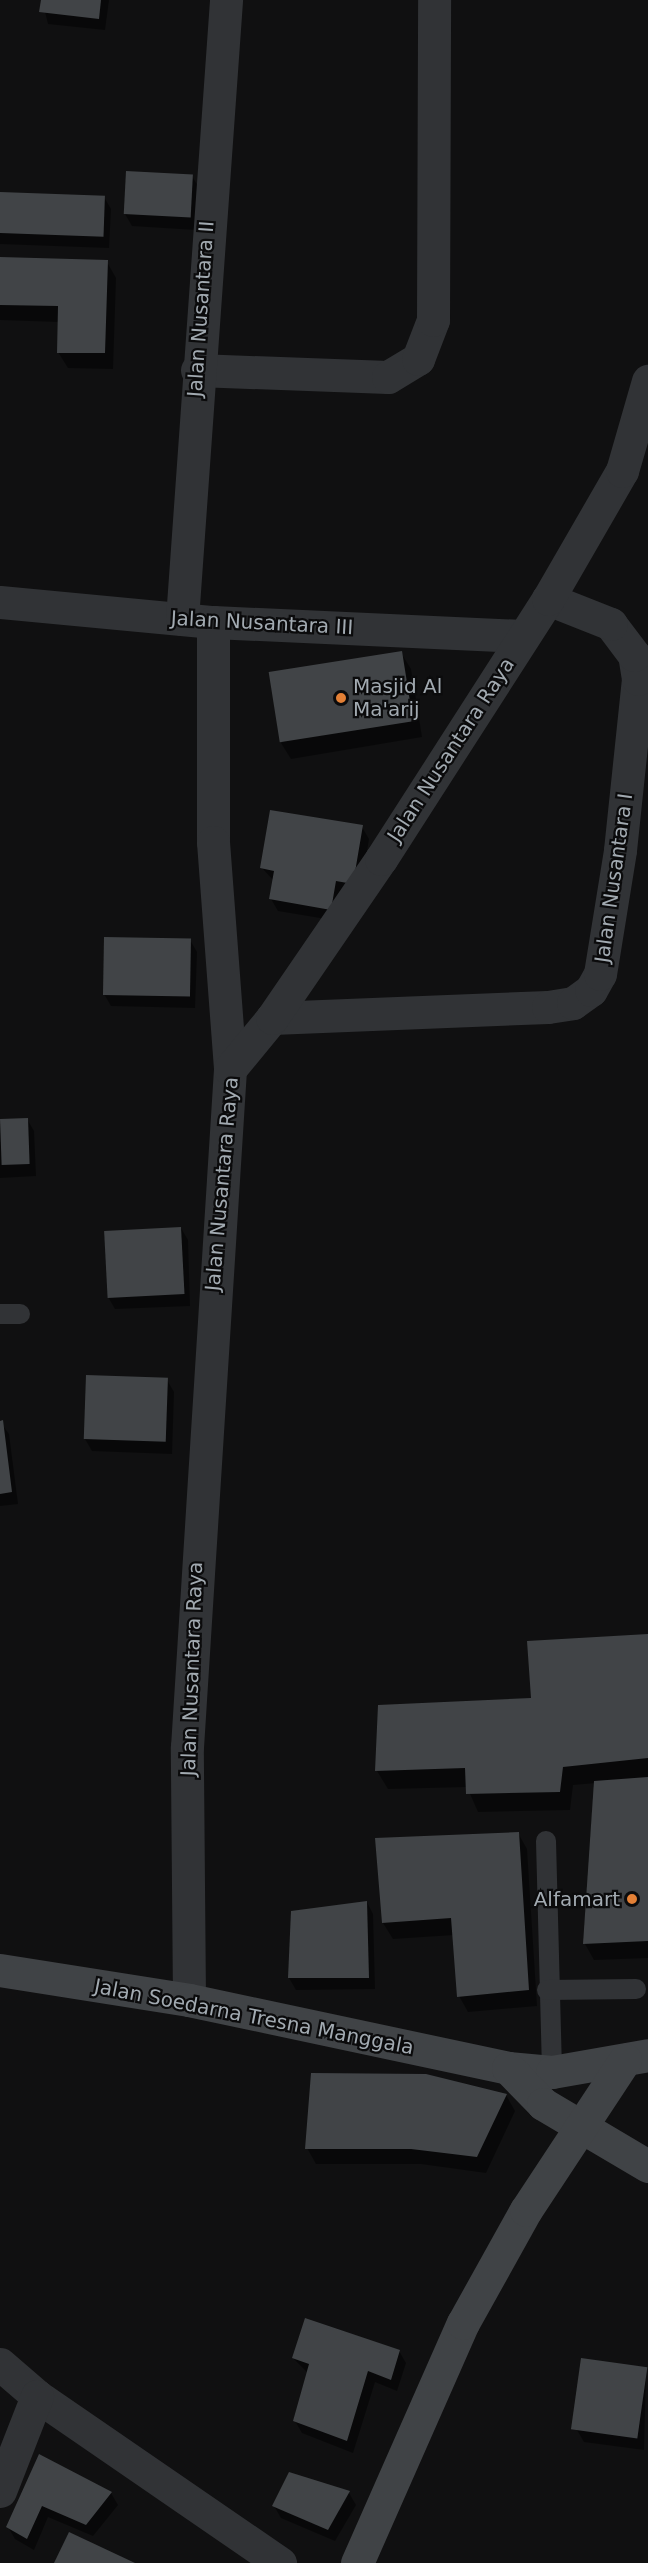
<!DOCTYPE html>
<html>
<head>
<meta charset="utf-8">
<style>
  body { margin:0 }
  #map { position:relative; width:648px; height:2563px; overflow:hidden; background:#101011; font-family:"DejaVu Sans",sans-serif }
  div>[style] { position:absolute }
  .shadow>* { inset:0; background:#0007 }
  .building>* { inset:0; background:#414447; transform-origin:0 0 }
  .lane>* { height:20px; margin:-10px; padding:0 10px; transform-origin:10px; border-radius:10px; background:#313336 }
  .street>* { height:33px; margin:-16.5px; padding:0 16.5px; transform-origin:16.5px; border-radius:16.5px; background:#313336 }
  .secondary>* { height:33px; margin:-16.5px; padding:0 16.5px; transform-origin:16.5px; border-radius:16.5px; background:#404346 }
  .dots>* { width:16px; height:16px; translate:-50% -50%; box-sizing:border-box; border:3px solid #0b0b0c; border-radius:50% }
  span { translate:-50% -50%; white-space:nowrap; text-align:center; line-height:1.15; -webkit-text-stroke:4.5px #0b0b0c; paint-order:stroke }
  .street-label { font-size:20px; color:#a2aab1 }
  .poi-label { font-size:20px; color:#a2aab1 }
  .left { translate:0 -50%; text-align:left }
  .right { translate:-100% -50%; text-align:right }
</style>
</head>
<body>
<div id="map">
  <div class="shadow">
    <div style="clip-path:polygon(42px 0,109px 0,105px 30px,48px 24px)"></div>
    <div style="clip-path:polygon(192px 176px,199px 188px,196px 230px,132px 226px,125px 214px)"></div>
    <div style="clip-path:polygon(0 194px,104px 197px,111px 209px,109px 248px,0 244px)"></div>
    <div style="clip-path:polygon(0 259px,107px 262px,116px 278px,113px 369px,68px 368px,58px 352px,59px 322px,0 320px)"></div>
    <div style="clip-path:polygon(401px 653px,411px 669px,422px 737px,291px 759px,281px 743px)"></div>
    <div style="clip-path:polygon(362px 827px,369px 839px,360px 895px,338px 921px,278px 911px,271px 899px,274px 881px,262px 868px)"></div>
    <div style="clip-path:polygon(190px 940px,197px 952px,195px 1008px,111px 1006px,104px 994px)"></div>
    <div style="clip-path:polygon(27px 1119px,34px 1131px,36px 1176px,0 1178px,0 1121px)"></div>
    <div style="clip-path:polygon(181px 1228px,188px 1240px,190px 1306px,115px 1309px,108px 1297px)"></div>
    <div style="clip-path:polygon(167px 1380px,174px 1392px,172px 1454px,92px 1451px,85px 1439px)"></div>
    <div style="clip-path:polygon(0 1422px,9px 1434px,18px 1504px,0 1506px)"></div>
    <div style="clip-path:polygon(648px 1635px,648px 1958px,594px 1960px,585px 1944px,596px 1783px,573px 1785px,570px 1810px,478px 1812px,467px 1787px,388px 1789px,377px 1771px,532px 1699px)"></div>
    <div style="clip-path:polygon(518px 1833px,527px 1849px,537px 2006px,468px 2012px,459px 1996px,454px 1935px,393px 1939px,383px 1923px,377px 1840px)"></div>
    <div style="clip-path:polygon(367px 1902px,373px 1914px,375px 1989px,296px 1990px,289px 1978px)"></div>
    <div style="clip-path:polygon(506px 2095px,515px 2111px,486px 2173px,421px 2164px,316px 2164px,307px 2148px)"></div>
    <div style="clip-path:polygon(399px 2351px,406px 2363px,397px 2391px,375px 2382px,353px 2453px,302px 2433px,295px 2421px,308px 2373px,293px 2358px)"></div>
    <div style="clip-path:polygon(646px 2368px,644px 2450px,584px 2442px,577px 2430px)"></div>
    <div style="clip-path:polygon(40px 2456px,111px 2493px,118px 2505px,93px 2536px,48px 2517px,34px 2550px,15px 2539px,8px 2527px)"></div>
    <div style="clip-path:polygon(349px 2493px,356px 2505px,335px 2541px,281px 2518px,274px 2506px)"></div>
  </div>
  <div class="building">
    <div style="clip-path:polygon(41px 0,101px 0,99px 19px,39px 12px)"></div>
    <div style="left:126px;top:171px;width:67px;height:43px;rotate:3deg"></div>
    <div style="left:0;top:192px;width:105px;height:41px;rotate:2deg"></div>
    <div style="clip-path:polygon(0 257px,108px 260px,105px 353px,57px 353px,58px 306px,0 305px)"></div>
    <div style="left:402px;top:651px;width:71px;height:135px;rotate:81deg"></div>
    <div style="clip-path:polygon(270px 810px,363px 825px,353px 884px,336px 881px,331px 910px,269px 899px,274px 871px,260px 868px)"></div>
    <div style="left:104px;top:937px;width:87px;height:58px;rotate:1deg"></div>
    <div style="left:28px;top:1118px;width:46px;height:28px;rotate:88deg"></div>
    <div style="left:181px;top:1227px;width:67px;height:77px;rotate:87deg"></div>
    <div style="left:86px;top:1375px;width:82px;height:64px;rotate:2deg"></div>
    <div style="clip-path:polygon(3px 1420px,12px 1492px,0 1494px,0 1421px)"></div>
    <div style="clip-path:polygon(648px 1634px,648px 1758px,563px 1767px,560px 1792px,466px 1794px,465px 1768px,375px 1771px,378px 1705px,531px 1698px,527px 1641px)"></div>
    <div style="clip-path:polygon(648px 1777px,648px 1941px,583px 1944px,594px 1781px)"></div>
    <div style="clip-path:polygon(519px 1832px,529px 1990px,457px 1997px,451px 1918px,382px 1923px,375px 1838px)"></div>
    <div style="clip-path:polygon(367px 1901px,369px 1978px,288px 1978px,291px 1911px)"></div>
    <div style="clip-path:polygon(311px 2073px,426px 2074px,507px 2094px,477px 2157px,411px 2149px,305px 2149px)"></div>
    <div style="clip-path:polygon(305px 2318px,400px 2350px,391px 2380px,368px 2371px,347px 2441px,293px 2421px,309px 2364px,292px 2358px)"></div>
    <div style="left:581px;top:2358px;width:67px;height:72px;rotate:8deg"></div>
    <div style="clip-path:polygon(39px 2454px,112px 2492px,86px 2525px,42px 2506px,27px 2539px,6px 2527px)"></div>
    <div style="clip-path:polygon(289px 2472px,350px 2491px,328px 2530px,272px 2506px)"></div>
    <div style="clip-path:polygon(69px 2532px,135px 2563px,54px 2563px)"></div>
  </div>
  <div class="lane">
    <div style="left:0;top:1314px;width:20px"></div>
    <div style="left:546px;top:1841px;width:231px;rotate:88.5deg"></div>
    <div style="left:547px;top:1990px;width:89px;rotate:-0.6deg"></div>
  </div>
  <div class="street">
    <div style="left:197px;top:370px;width:191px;rotate:2.1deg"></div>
    <div style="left:388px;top:377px;width:35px;rotate:-31deg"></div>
    <div style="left:418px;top:359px;width:42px;rotate:-69deg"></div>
    <div style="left:433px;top:320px;width:320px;rotate:-89.8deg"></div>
    <div style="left:0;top:602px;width:214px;rotate:5.4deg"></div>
    <div style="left:213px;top:622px;width:311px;rotate:2.6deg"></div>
    <div style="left:182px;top:619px;width:621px;rotate:-85.93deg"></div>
    <div style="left:213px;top:622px;width:220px;rotate:90deg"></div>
    <div style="left:213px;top:842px;width:228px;rotate:85.7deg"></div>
    <div style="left:272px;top:1018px;width:276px;rotate:-2.3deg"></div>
    <div style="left:548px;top:1007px;width:25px;rotate:-9deg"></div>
    <div style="left:573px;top:1003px;width:22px;rotate:-36deg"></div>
    <div style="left:591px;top:990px;width:18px;rotate:-61deg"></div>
    <div style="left:600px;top:974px;width:126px;rotate:-80.8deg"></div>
    <div style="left:620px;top:850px;width:172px;rotate:-84deg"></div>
    <div style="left:638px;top:679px;width:24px;rotate:-99deg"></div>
    <div style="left:634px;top:655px;width:39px;rotate:-127deg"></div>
    <div style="left:611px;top:624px;width:68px;rotate:-158.4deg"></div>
    <div style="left:189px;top:2000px;width:253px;rotate:-90.5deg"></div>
    <div style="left:187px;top:1747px;width:679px;rotate:-86.37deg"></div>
    <div style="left:230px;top:1069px;width:66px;rotate:-50.5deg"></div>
    <div style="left:272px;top:1018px;width:193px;rotate:-55.6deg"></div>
    <div style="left:381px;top:859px;width:309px;rotate:-57.3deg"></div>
    <div style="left:548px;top:599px;width:148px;rotate:-60deg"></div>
    <div style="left:622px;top:471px;width:94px;rotate:-73.9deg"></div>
    <div style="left:0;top:2364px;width:49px;rotate:40.9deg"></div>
    <div style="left:37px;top:2396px;width:295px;rotate:34.5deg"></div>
    <div style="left:0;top:2491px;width:102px;rotate:-68.7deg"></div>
  </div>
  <div class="secondary">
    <div style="left:0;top:1970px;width:191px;rotate:9deg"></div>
    <div style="left:189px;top:2000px;width:326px;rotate:12deg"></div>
    <div style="left:508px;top:2068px;width:44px;rotate:5.2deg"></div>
    <div style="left:552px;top:2072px;width:97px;rotate:-10deg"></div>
    <div style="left:508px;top:2068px;width:50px;rotate:45.8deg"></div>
    <div style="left:543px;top:2104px;width:122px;rotate:30.6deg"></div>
    <div style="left:357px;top:2563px;width:262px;rotate:-66.2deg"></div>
    <div style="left:463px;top:2323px;width:129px;rotate:-60.9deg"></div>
    <div style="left:526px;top:2210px;width:180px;rotate:-56.6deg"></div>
  </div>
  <div class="dots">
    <div style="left:341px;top:698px;background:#e38036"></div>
    <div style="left:632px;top:1899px;background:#e38036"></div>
  </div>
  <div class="street-label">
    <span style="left:201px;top:309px;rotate:-86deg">Jalan Nusantara II</span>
    <span style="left:262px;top:623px;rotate:3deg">Jalan Nusantara III</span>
    <span style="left:451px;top:750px;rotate:-57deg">Jalan Nusantara Raya</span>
    <span style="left:614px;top:878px;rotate:-82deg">Jalan Nusantara I</span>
    <span style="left:222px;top:1184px;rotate:-85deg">Jalan Nusantara Raya</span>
    <span style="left:192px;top:1669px;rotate:-88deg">Jalan Nusantara Raya</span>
    <span style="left:254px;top:2017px;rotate:11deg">Jalan Soedarna Tresna Manggala</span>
  </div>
  <div class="poi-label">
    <span class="left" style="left:353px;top:698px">Masjid Al<br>Ma'arij</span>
    <span class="right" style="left:620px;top:1899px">Alfamart</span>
  </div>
</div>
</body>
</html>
